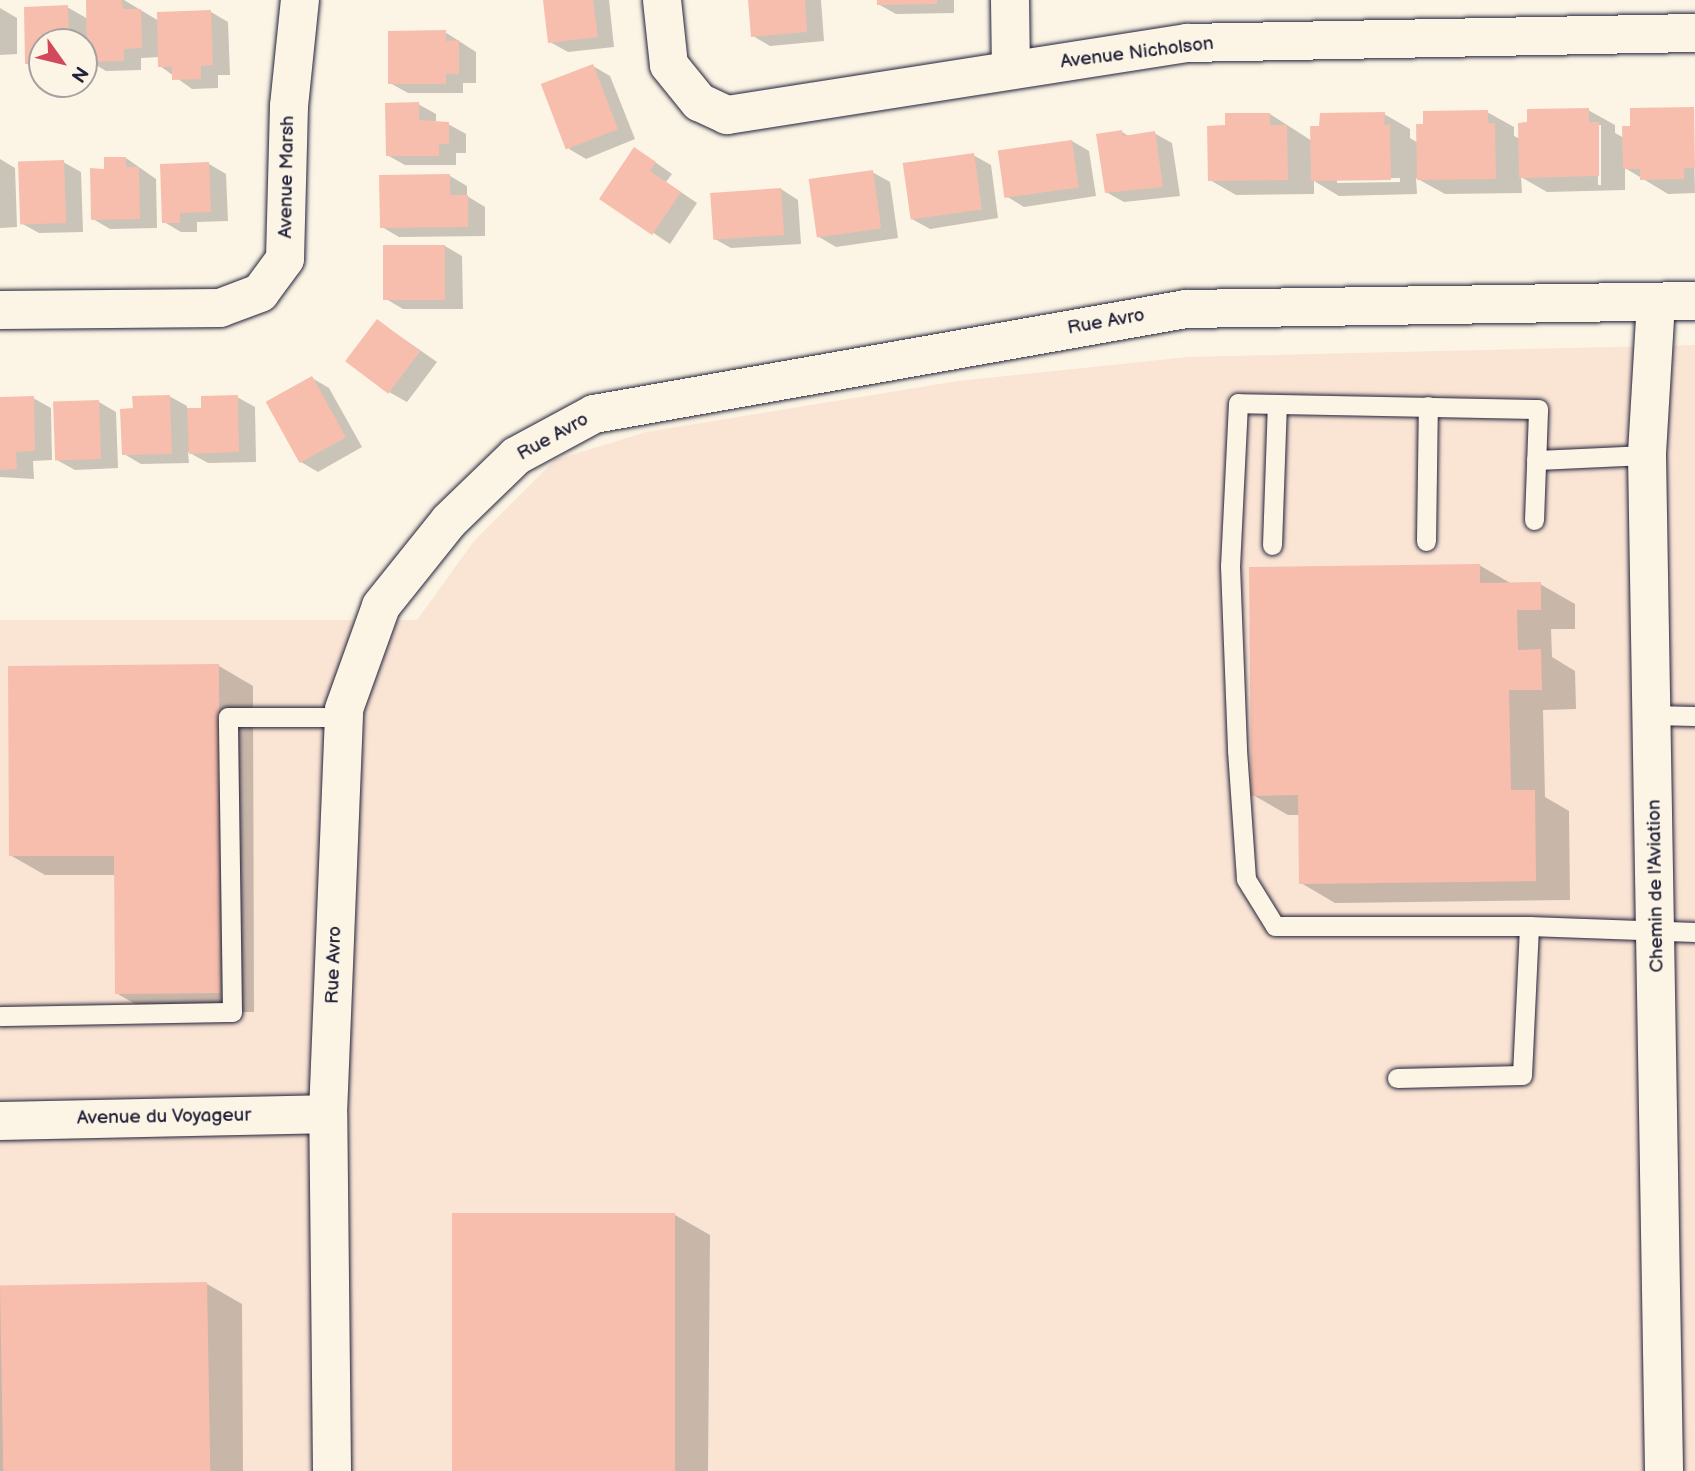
<!DOCTYPE html>
<html>
<head>
<meta charset="utf-8">
<style>
  body { margin:0 }
  #map { position:relative; width:1695px; height:1471px; overflow:hidden; background:#fcf5e5; font-family:"Balsamiq Sans",sans-serif }
  div>[style] { position:absolute }
  .built>* { inset:0; background:#fae4d4 }
  .shadow>* { inset:0; background:#0003 }
  .building>* { inset:0; background:#f7bead; transform-origin:0 0 }
  .roads { filter:drop-shadow(0 0 2px #22223b) drop-shadow(0 0 2px #22223b) }
  .lane>* { height:19px; margin:-9.5px; padding:0 9.5px; transform-origin:9.5px; border-radius:9.5px; background:#fcf5e5 }
  .street>* { height:38px; margin:-19px; padding:0 19px; transform-origin:19px; border-radius:19px; background:#fcf5e5 }
  span { translate:-50% -50%; white-space:nowrap; text-align:center; line-height:1.15; -webkit-text-stroke:5px #fcf5e5; paint-order:stroke }
  .street-label { font-size:19px; color:#22223b }
  .north { position:absolute; left:28px; top:28px; width:70px; height:70px; box-sizing:border-box; background:#fcf5e5; border:2px solid #a5a1a1; border-radius:50%; rotate:124deg; font-size:19px; font-weight:700; line-height:28px; text-align:center; color:#22223b }
  .north::after { content:''; display:block; margin:auto; width:24px; height:32px; background:#d1495b; clip-path:polygon(50% 0,100% 100%,50% 72%,0 100%) }
</style>
</head>
<body>
<div id="map">
  <div class="built">
    <div style="clip-path:polygon(1695px 345px,1695px 1471px,0 1471px,0 620px,417px 620px,474px 541px,555px 460px,646px 432px,958px 381px,1188px 357px)"></div>
  </div>
  <div class="shadow">
    <div style="clip-path:polygon(87px 0,124px 0,159px 21px,211px 12px,228px 22px,230px 75px,218px 75px,218px 88px,192px 89px,160px 66px,160px 57px,141px 58px,141px 70px,106px 71px,86px 59px,84px 72px,84px 42px,42px 42px,42px 72px,27px 63px,26px 9px,67px 7px,88px 19px)"></div>
    <div style="clip-path:polygon(545px 0,609px 0,614px 47px,568px 52px,550px 42px)"></div>
    <div style="clip-path:polygon(749px 0,821px 0,824px 41px,770px 46px,753px 36px)"></div>
    <div style="clip-path:polygon(878px 0,954px 0,954px 13px,896px 14px,878px 4px)"></div>
    <div style="clip-path:polygon(0 8px,17px 18px,17px 54px,0 55px)"></div>
    <div style="clip-path:polygon(445px 32px,476px 52px,476px 83px,463px 83px,463px 93px,408px 93px,390px 83px)"></div>
    <div style="clip-path:polygon(593px 66px,610px 76px,635px 139px,586px 159px,569px 149px)"></div>
    <div style="clip-path:polygon(418px 104px,436px 114px,436px 123px,448px 124px,466px 134px,466px 153px,456px 153px,456px 165px,405px 165px,387px 155px)"></div>
    <div style="clip-path:polygon(evenodd,1693px 108px,1695px 193px,1668px 194px,1625px 168px,1625px 190px,1547px 192px,1521px 177px,1522px 193px,1445px 194px,1416px 178px,1417px 194px,1339px 196px,1314px 181px,1314px 194px,1236px 195px,1210px 180px,1227px 127px,1270px 114px,1312px 141px,1384px 114px,1410px 129px,1410px 138px,1418px 143px,1487px 112px,1514px 127px,1514px 136px,1520px 139px,1588px 110px,1615px 125px,1615px 133px,1624px 138px,1632px 127px,1693px 108px,1597px 125px,1601px 125px,1601px 185px,1598px 185px,1597px 125px,1693px 108px,1400px 178px,1400px 182px,1337px 183px,1337px 179px,1400px 178px)"></div>
    <div style="clip-path:polygon(1122px 132px,1130px 137px,1154px 133px,1172px 143px,1180px 196px,1124px 202px,1106px 192px)"></div>
    <div style="clip-path:polygon(1072px 141px,1089px 151px,1096px 196px,1024px 207px,1006px 196px)"></div>
    <div style="clip-path:polygon(973px 155px,991px 165px,998px 218px,930px 229px,912px 219px)"></div>
    <div style="clip-path:polygon(126px 158px,156px 179px,157px 228px,110px 229px,93px 219px,106px 170px)"></div>
    <div style="clip-path:polygon(0 159px,15px 168px,17px 227px,0 228px)"></div>
    <div style="clip-path:polygon(652px 160px,672px 174px,666px 182px,697px 203px,670px 244px,601px 198px)"></div>
    <div style="clip-path:polygon(63px 162px,81px 172px,83px 232px,39px 233px,21px 223px)"></div>
    <div style="clip-path:polygon(209px 164px,226px 174px,228px 221px,197px 222px,197px 232px,181px 232px,164px 222px)"></div>
    <div style="clip-path:polygon(872px 172px,890px 182px,898px 238px,836px 247px,819px 237px)"></div>
    <div style="clip-path:polygon(450px 176px,467px 186px,467px 196px,485px 207px,485px 236px,399px 237px,382px 227px)"></div>
    <div style="clip-path:polygon(781px 189px,798px 200px,801px 244px,731px 248px,713px 238px)"></div>
    <div style="clip-path:polygon(445px 246px,462px 256px,463px 309px,403px 309px,386px 299px)"></div>
    <div style="clip-path:polygon(378px 321px,437px 362px,407px 402px,389px 392px)"></div>
    <div style="clip-path:polygon(312px 378px,329px 388px,362px 447px,318px 472px,301px 462px)"></div>
    <div style="clip-path:polygon(169px 396px,187px 406px,187px 410px,202px 409px,237px 397px,255px 407px,256px 462px,208px 463px,188px 452px,189px 463px,141px 464px,124px 454px)"></div>
    <div style="clip-path:polygon(0 398px,33px 398px,51px 408px,52px 460px,33px 461px,34px 479px,0 477px)"></div>
    <div style="clip-path:polygon(99px 402px,116px 412px,118px 468px,75px 470px,57px 460px)"></div>
    <div style="clip-path:polygon(1479px 565px,1512px 584px,1540px 584px,1575px 604px,1575px 629px,1551px 629px,1552px 657px,1575px 671px,1576px 709px,1543px 710px,1545px 797px,1569px 811px,1570px 900px,1335px 903px,1301px 883px,1300px 815px,1288px 815px,1253px 795px)"></div>
    <div style="clip-path:polygon(219px 666px,253px 686px,254px 1012px,151px 1013px,116px 993px,116px 875px,45px 875px,10px 855px)"></div>
    <div style="clip-path:polygon(675px 1215px,710px 1235px,708px 1471px,453px 1471px)"></div>
    <div style="clip-path:polygon(207px 1284px,242px 1304px,243px 1471px,0 1471px,0 1286px)"></div>
  </div>
  <div class="building">
    <div style="clip-path:polygon(86px 0,122px 0,123px 9px,141px 9px,142px 48px,124px 49px,124px 61px,87px 62px)"></div>
    <div style="clip-path:polygon(543px 0,593px 0,598px 37px,548px 43px)"></div>
    <div style="clip-path:polygon(748px 0,805px 0,807px 32px,751px 37px)"></div>
    <div style="clip-path:polygon(877px 0,937px 0,937px 4px,877px 5px)"></div>
    <div style="clip-path:polygon(68px 5px,69px 42px,42px 42px,42px 64px,25px 64px,24px 7px)"></div>
    <div style="clip-path:polygon(211px 10px,213px 65px,201px 66px,201px 79px,172px 80px,172px 67px,158px 67px,157px 12px)"></div>
    <div style="clip-path:polygon(446px 30px,446px 41px,459px 40px,459px 74px,446px 74px,446px 84px,388px 84px,388px 31px)"></div>
    <div style="left:593px;top:64px;width:70px;height:56px;rotate:69deg"></div>
    <div style="clip-path:polygon(419px 102px,419px 120px,449px 122px,449px 144px,439px 144px,439px 156px,386px 156px,385px 103px)"></div>
    <div style="clip-path:polygon(1694px 107px,1695px 168px,1684px 168px,1684px 179px,1640px 180px,1640px 169px,1623px 169px,1622px 126px,1630px 126px,1630px 108px)"></div>
    <div style="clip-path:polygon(1589px 108px,1589px 122px,1599px 122px,1599px 176px,1519px 178px,1518px 123px,1527px 122px,1527px 109px)"></div>
    <div style="clip-path:polygon(1488px 110px,1488px 123px,1495px 123px,1496px 179px,1417px 180px,1416px 124px,1423px 124px,1423px 111px)"></div>
    <div style="clip-path:polygon(1385px 112px,1384px 125px,1390px 124px,1391px 180px,1311px 181px,1310px 126px,1319px 126px,1320px 113px)"></div>
    <div style="clip-path:polygon(1225px 113px,1270px 113px,1270px 125px,1287px 125px,1288px 180px,1208px 181px,1207px 126px,1225px 125px)"></div>
    <div style="clip-path:polygon(1122px 130px,1123px 136px,1155px 131px,1163px 187px,1105px 193px,1096px 134px)"></div>
    <div style="left:1072px;top:140px;width:48px;height:75px;rotate:82deg"></div>
    <div style="clip-path:polygon(634px 147px,656px 162px,650px 171px,681px 192px,652px 235px,599px 199px)"></div>
    <div style="left:974px;top:153px;width:57px;height:72px;rotate:82deg"></div>
    <div style="clip-path:polygon(104px 157px,126px 157px,126px 167px,139px 167px,140px 219px,91px 220px,90px 168px,104px 169px)"></div>
    <div style="left:64px;top:160px;width:63px;height:46px;rotate:88deg"></div>
    <div style="clip-path:polygon(209px 162px,211px 212px,180px 213px,180px 223px,162px 223px,160px 164px)"></div>
    <div style="left:873px;top:170px;width:59px;height:65px;rotate:82deg"></div>
    <div style="clip-path:polygon(450px 174px,450px 195px,468px 195px,468px 227px,380px 228px,379px 175px)"></div>
    <div style="left:781px;top:188px;width:47px;height:71px;rotate:86deg"></div>
    <div style="left:383px;top:245px;width:62px;height:55px"></div>
    <div style="left:377px;top:319px;width:54px;height:53px;rotate:37deg"></div>
    <div style="left:312px;top:376px;width:70px;height:53px;rotate:61deg"></div>
    <div style="clip-path:polygon(170px 395px,172px 454px,122px 455px,120px 409px,133px 408px,132px 396px)"></div>
    <div style="clip-path:polygon(238px 395px,239px 452px,189px 454px,187px 408px,201px 408px,201px 396px)"></div>
    <div style="clip-path:polygon(34px 396px,35px 451px,16px 452px,17px 469px,0 470px,0 397px)"></div>
    <div style="left:99px;top:400px;width:59px;height:46px;rotate:88deg"></div>
    <div style="clip-path:polygon(1480px 564px,1480px 583px,1541px 582px,1541px 610px,1517px 610px,1518px 650px,1541px 649px,1542px 690px,1509px 690px,1511px 790px,1535px 790px,1536px 881px,1299px 884px,1298px 795px,1251px 796px,1249px 567px)"></div>
    <div style="clip-path:polygon(219px 664px,220px 993px,115px 994px,114px 856px,9px 856px,8px 666px)"></div>
    <div style="left:452px;top:1213px;width:223px;height:258px"></div>
    <div style="left:207px;top:1282px;width:189px;height:207px;rotate:89deg"></div>
  </div>
  <div class="roads">
    <div class="lane">
      <div style="left:1536px;top:460px;width:111px;rotate:-2.6deg"></div>
      <div style="left:1534px;top:520px;width:111px;rotate:-87.9deg"></div>
      <div style="left:1538px;top:409px;width:300px;rotate:-178.9deg"></div>
      <div style="left:1238px;top:403px;width:163px;rotate:92.8deg"></div>
      <div style="left:1230px;top:566px;width:184px;rotate:87.8deg"></div>
      <div style="left:1237px;top:750px;width:129px;rotate:86deg"></div>
      <div style="left:1246px;top:879px;width:55px;rotate:58.3deg"></div>
      <div style="left:1275px;top:926px;width:254px"></div>
      <div style="left:1529px;top:926px;width:166px;rotate:2.1deg"></div>
      <div style="left:1426px;top:541px;width:135px;rotate:-89.2deg"></div>
      <div style="left:1272px;top:545px;width:141px;rotate:-88deg"></div>
      <div style="left:1652px;top:715px;width:43px;rotate:1.3deg"></div>
      <div style="left:0;top:1016px;width:232px;rotate:-1deg"></div>
      <div style="left:232px;top:1012px;width:295px;rotate:-90.8deg"></div>
      <div style="left:228px;top:717px;width:115px"></div>
      <div style="left:1397px;top:1078px;width:125px;rotate:-1.4deg"></div>
      <div style="left:1522px;top:1075px;width:149px;rotate:-87.3deg"></div>
    </div>
    <div class="street">
      <div style="left:662px;top:0;width:65px;rotate:83.9deg"></div>
      <div style="left:669px;top:65px;width:48px;rotate:51deg"></div>
      <div style="left:699px;top:102px;width:31px;rotate:25deg"></div>
      <div style="left:727px;top:115px;width:466px;rotate:-8.9deg"></div>
      <div style="left:1187px;top:43px;width:508px;rotate:-1.13deg"></div>
      <div style="left:1010px;top:0;width:69px;rotate:89.2deg"></div>
      <div style="left:1656px;top:302px;width:153px;rotate:93.4deg"></div>
      <div style="left:1647px;top:455px;width:1016px;rotate:89.04deg"></div>
      <div style="left:0;top:310px;width:220px;rotate:-0.5deg"></div>
      <div style="left:220px;top:308px;width:43px;rotate:-20.6deg"></div>
      <div style="left:260px;top:293px;width:42px;rotate:-53.7deg"></div>
      <div style="left:285px;top:259px;width:153px;rotate:-88.5deg"></div>
      <div style="left:289px;top:106px;width:107px;rotate:-84.1deg"></div>
      <div style="left:0;top:1121px;width:328px;rotate:-1.2deg"></div>
      <div style="left:332px;top:1471px;width:357px;rotate:-90.6deg"></div>
      <div style="left:328px;top:1114px;width:405px;rotate:-87.7deg"></div>
      <div style="left:344px;top:709px;width:109px;rotate:-70.2deg"></div>
      <div style="left:381px;top:606px;width:109px;rotate:-51.3deg"></div>
      <div style="left:449px;top:521px;width:93px;rotate:-44.1deg"></div>
      <div style="left:516px;top:456px;width:89px;rotate:-28.3deg"></div>
      <div style="left:594px;top:414px;width:601px;rotate:-10.06deg"></div>
      <div style="left:1186px;top:309px;width:509px;rotate:-0.9deg"></div>
    </div>
  </div>
  <div class="street-label">
    <span style="left:1137px;top:53px;rotate:-7deg">Avenue Nicholson</span>
    <span style="left:287px;top:177px;rotate:-89deg">Avenue Marsh</span>
    <span style="left:1106px;top:322px;rotate:-10deg">Rue Avro</span>
    <span style="left:553px;top:437px;rotate:-29deg">Rue Avro</span>
    <span style="left:1656px;top:886px;rotate:-91deg">Chemin de l'Aviation</span>
    <span style="left:334px;top:965px;rotate:-88deg">Rue Avro</span>
    <span style="left:164px;top:1117px;rotate:-1deg">Avenue du Voyageur</span>
  </div>
  <div class="north">N</div>
</div>
</body>
</html>
